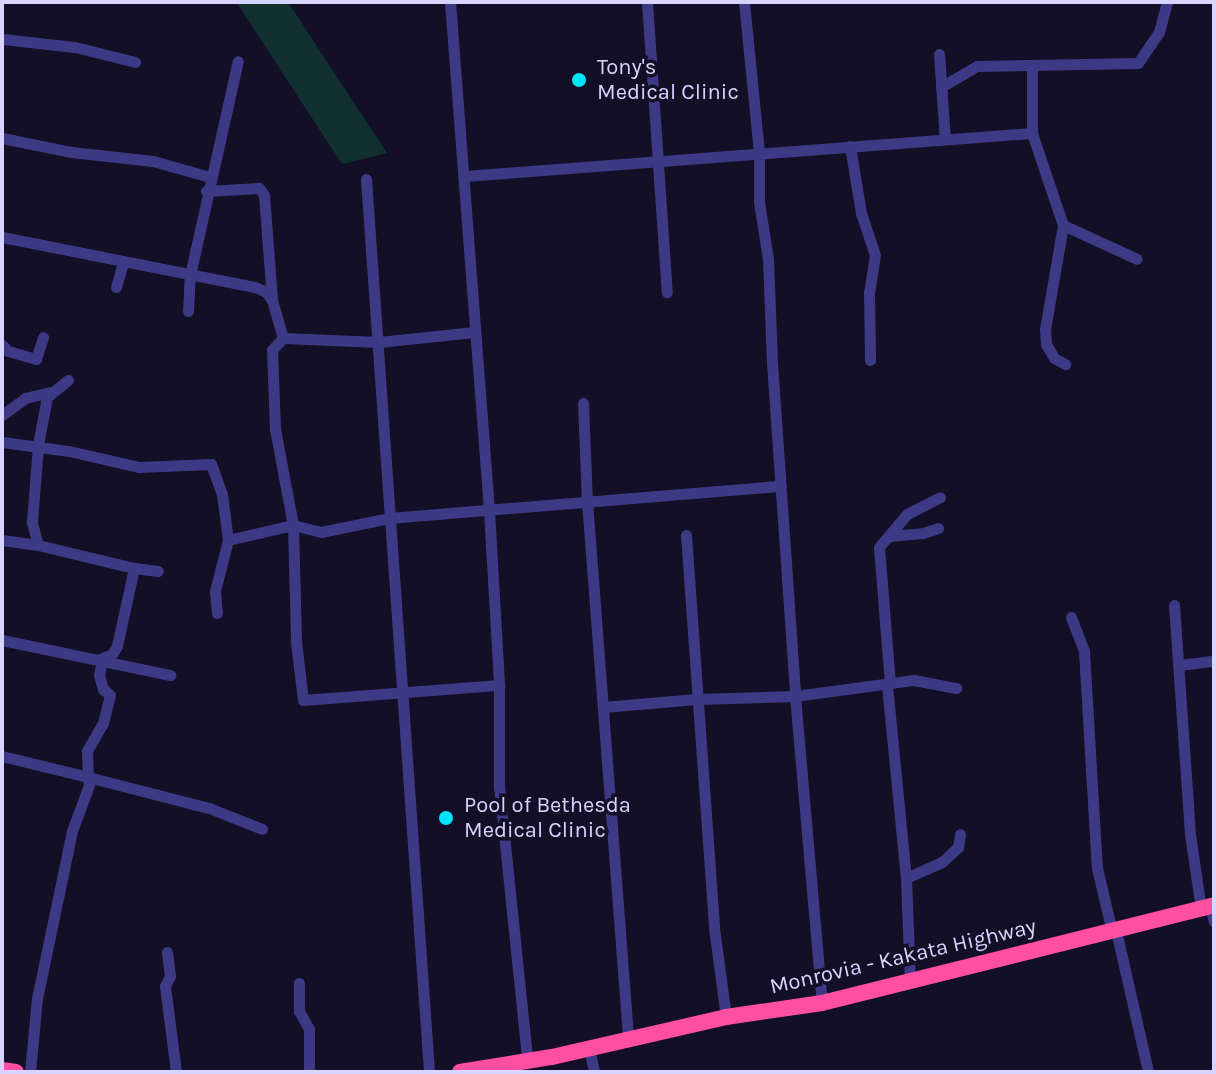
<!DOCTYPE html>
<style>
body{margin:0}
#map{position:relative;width:1216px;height:1074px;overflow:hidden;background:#130f26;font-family:Karla,sans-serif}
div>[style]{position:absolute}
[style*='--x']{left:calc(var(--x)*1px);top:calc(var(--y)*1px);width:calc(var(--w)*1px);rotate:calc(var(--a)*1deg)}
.green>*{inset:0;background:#12302f}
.minor>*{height:11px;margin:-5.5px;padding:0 5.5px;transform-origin:5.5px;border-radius:5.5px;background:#3d3a85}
.highway>*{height:16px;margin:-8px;padding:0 8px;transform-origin:8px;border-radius:8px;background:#ff4fa3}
.dots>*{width:22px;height:22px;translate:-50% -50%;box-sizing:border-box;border:4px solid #130f26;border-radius:50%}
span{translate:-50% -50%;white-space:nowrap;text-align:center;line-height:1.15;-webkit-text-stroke:7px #130f26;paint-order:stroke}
.poi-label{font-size:22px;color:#d9d4ff}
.left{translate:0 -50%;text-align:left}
.street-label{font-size:22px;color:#d9d4ff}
.frame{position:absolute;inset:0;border:4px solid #d9d4ff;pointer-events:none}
</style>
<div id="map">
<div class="green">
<i style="clip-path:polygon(236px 2px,288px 2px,387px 153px,342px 164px)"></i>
</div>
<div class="minor">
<i style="--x:450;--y:2;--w:509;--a:85.61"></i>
<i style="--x:489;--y:510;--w:175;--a:86.7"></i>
<i style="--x:499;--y:685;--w:101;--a:90"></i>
<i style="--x:499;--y:786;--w:274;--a:84.1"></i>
<i style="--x:647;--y:2;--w:291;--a:86.1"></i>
<i style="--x:744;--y:2;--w:150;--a:84.3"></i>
<i style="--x:759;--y:151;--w:51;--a:90"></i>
<i style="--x:759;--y:202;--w:58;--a:81"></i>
<i style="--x:768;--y:259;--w:104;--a:87.8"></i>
<i style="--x:772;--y:363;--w:334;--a:86"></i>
<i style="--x:795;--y:696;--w:308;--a:85"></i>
<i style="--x:2;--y:39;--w:73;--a:6.3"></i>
<i style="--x:75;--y:47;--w:62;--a:14"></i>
<i style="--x:939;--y:54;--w:85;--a:86"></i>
<i style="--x:1032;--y:65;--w:68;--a:90"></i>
<i style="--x:941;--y:87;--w:42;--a:-30.3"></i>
<i style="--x:977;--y:66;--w:161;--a:-1.1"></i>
<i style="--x:1138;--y:63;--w:37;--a:-56"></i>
<i style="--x:1159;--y:32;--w:31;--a:-75"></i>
<i style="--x:2;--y:138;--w:70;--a:11.5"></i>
<i style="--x:71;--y:152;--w:82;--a:6.3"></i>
<i style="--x:153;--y:161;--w:59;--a:15.7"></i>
<i style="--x:850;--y:146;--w:68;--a:80.7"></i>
<i style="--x:861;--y:213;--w:44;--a:71.6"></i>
<i style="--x:875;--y:255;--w:38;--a:99"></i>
<i style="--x:869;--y:293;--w:67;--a:89.1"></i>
<i style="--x:465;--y:176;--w:569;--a:-4.34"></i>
<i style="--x:1032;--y:133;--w:97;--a:71.4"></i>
<i style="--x:1063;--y:225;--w:81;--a:24.7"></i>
<i style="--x:366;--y:179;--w:895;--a:85.96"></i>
<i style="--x:206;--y:191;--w:53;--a:-3.2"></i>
<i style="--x:259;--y:188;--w:9;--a:54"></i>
<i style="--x:264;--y:195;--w:105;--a:85.6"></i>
<i style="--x:1063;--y:225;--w:106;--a:99.8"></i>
<i style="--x:1045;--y:329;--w:15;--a:86"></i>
<i style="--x:1046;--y:344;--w:16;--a:60"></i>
<i style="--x:1054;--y:358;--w:13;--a:29"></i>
<i style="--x:2;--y:237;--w:258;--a:11.2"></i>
<i style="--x:255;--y:287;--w:12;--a:24"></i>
<i style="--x:266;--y:292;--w:10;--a:53"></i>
<i style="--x:272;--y:300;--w:40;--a:74"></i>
<i style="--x:283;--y:338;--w:96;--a:2.4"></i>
<i style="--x:379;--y:342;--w:96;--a:-6"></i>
<i style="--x:116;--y:287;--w:26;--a:-74"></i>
<i style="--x:188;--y:311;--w:36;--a:-87"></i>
<i style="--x:190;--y:275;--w:219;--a:-77.4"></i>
<i style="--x:283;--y:338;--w:16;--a:133"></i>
<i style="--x:272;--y:350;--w:79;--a:87.8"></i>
<i style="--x:275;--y:429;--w:98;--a:79.4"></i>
<i style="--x:293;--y:525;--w:117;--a:88.5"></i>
<i style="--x:296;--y:642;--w:58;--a:83.1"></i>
<i style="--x:303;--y:700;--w:197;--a:-4.4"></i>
<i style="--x:2;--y:345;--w:8;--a:45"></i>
<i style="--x:8;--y:351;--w:29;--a:16"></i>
<i style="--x:36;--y:359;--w:23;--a:-72"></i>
<i style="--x:583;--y:403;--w:98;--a:87.7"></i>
<i style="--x:587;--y:501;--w:537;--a:85.62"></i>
<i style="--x:2;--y:415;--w:29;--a:-36"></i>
<i style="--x:25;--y:398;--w:27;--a:-13"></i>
<i style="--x:2;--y:442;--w:68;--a:7.7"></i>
<i style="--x:69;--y:451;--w:72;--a:12.9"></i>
<i style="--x:139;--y:467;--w:72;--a:-2.4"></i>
<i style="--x:211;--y:464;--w:32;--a:70"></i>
<i style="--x:222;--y:494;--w:46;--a:82.6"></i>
<i style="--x:228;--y:540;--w:53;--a:104.3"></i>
<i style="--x:215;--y:591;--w:22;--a:85"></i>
<i style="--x:686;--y:535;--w:401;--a:85.9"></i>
<i style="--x:715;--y:935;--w:83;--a:82.4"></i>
<i style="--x:890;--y:536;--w:33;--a:-5"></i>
<i style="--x:923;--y:533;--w:16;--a:-18"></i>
<i style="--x:2;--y:540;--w:36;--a:8"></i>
<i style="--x:38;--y:545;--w:99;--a:13.5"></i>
<i style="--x:134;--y:568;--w:80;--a:102.3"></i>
<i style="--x:117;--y:646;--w:9;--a:122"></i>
<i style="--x:112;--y:654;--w:16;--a:158"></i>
<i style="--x:228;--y:540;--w:67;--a:-13"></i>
<i style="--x:293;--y:525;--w:29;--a:14"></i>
<i style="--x:321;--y:532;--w:69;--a:-11.6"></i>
<i style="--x:389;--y:518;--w:393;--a:-4.7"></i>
<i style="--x:38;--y:545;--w:24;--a:-105"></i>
<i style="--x:32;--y:522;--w:77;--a:-85.5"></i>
<i style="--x:38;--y:445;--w:49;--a:-79.4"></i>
<i style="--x:47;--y:397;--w:27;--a:-39"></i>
<i style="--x:134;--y:568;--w:24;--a:7"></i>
<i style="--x:1174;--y:605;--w:230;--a:86"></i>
<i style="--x:1190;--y:834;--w:76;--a:81.7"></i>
<i style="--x:1071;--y:617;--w:36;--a:69"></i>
<i style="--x:1084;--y:651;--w:217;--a:86.6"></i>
<i style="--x:1097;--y:868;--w:66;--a:76.8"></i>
<i style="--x:1112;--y:932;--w:6;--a:31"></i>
<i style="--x:1117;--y:935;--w:140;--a:77.2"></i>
<i style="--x:2;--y:640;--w:172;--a:11.8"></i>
<i style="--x:102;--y:661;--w:14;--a:102"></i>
<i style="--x:99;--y:675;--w:15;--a:74"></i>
<i style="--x:103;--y:689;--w:9;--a:41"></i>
<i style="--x:110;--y:695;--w:29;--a:104"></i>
<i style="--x:103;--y:723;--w:32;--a:120"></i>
<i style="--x:87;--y:751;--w:26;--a:88"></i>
<i style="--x:88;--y:777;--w:125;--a:14.4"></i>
<i style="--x:209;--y:808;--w:57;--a:21.6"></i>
<i style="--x:1179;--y:665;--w:35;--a:-7"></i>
<i style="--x:890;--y:684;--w:137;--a:-94.6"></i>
<i style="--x:879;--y:547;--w:43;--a:-49.7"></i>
<i style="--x:907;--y:514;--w:37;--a:-27"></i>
<i style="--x:887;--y:685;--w:194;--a:84.4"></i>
<i style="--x:906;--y:878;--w:104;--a:87.8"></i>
<i style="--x:603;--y:707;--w:94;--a:-4.9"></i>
<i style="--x:697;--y:699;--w:98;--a:-1.8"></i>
<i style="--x:795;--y:696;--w:120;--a:-7.7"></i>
<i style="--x:914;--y:680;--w:43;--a:10.8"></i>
<i style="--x:2;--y:756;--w:89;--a:13.7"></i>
<i style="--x:88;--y:777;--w:8;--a:83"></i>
<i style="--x:89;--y:785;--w:49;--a:110.3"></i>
<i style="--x:72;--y:831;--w:171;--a:101.8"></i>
<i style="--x:37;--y:998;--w:74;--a:95.4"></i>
<i style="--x:906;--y:878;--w:39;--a:-24"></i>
<i style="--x:942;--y:862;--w:22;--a:-43"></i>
<i style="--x:958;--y:847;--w:13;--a:-81"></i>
<i style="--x:1210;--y:906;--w:16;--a:76"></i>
<i style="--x:167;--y:952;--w:24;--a:83"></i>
<i style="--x:170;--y:976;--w:11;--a:117"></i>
<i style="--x:165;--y:986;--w:87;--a:82.7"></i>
<i style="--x:299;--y:983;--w:28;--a:90"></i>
<i style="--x:299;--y:1011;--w:21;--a:61"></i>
<i style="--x:309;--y:1029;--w:43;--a:90"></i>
<i style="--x:589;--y:1048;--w:25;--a:78"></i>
</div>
<div class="highway">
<i style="--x:2;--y:1070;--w:14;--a:8"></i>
<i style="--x:460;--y:1072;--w:93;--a:-9.3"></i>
<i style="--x:552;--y:1057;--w:179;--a:-12.9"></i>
<i style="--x:726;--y:1017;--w:97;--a:-8.3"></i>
<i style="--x:822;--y:1003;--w:404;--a:-14"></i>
</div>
<div class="dots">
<i style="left:579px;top:80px;background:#00e5ff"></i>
<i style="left:446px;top:818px;background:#00e5ff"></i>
</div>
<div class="poi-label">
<span class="left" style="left:597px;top:80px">Tony's<br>Medical Clinic</span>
<span class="left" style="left:464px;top:818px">Pool of Bethesda<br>Medical Clinic</span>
</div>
<div class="street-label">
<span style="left:903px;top:957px;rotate:-13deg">Monrovia - Kakata Highway</span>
</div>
<div class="frame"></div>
</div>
